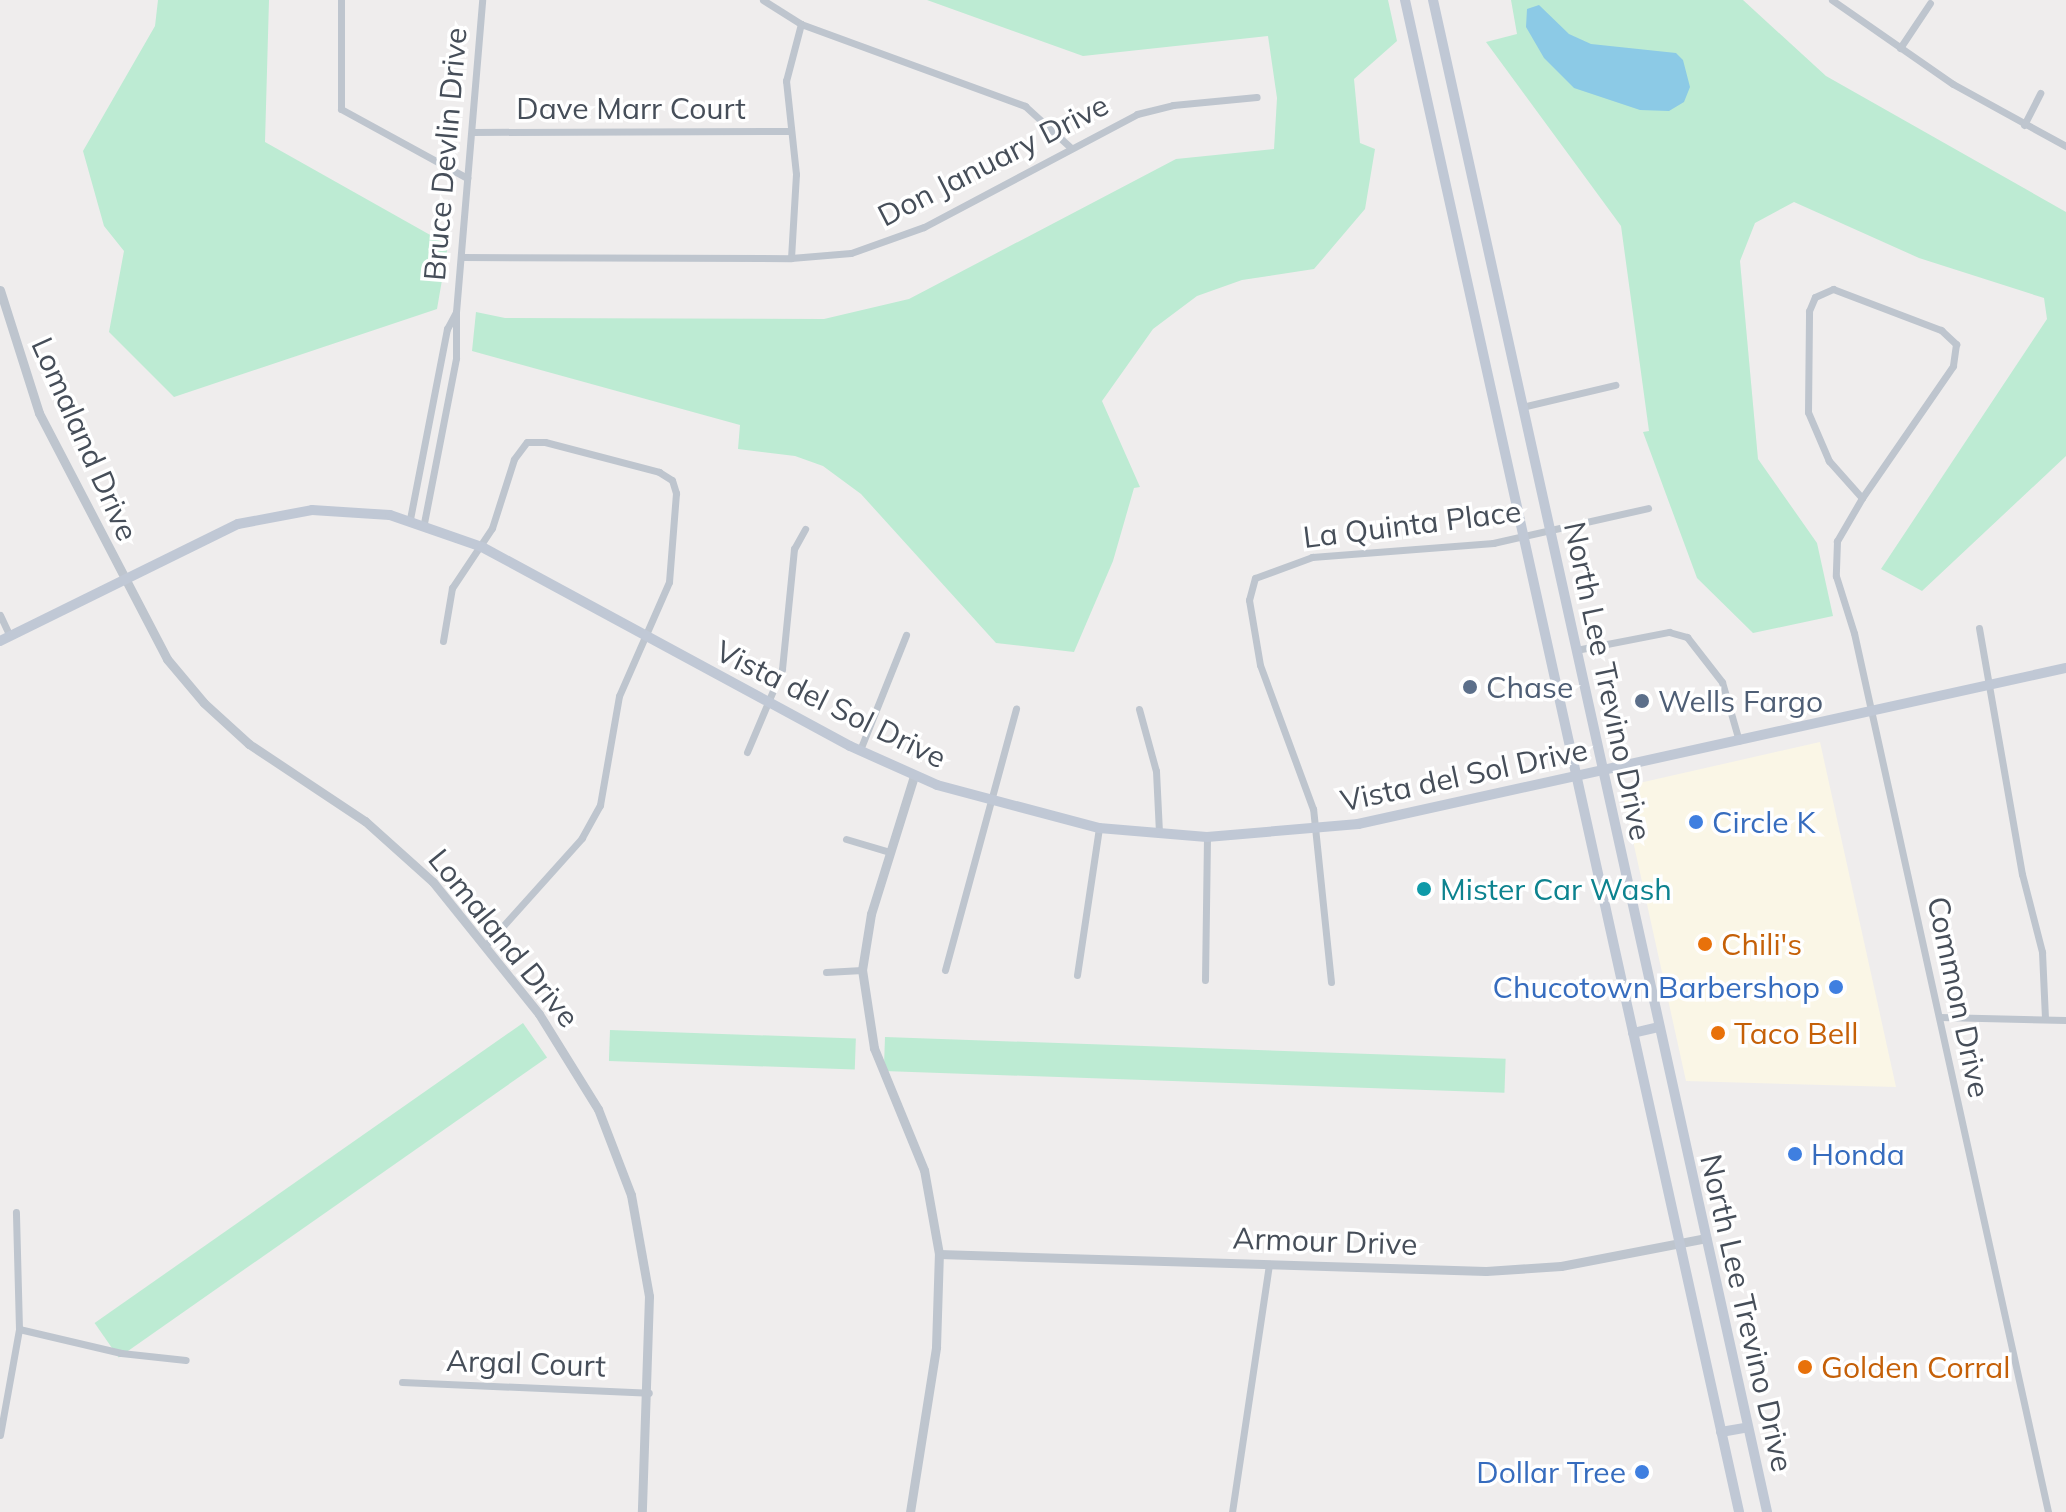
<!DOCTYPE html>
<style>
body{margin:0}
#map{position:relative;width:2066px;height:1512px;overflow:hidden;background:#efeded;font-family:Mulish,sans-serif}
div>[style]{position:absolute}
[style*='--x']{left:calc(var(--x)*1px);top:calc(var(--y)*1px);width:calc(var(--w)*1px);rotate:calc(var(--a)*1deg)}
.commercial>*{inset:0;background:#faf6e6}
.green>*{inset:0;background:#bdebd3;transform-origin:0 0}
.water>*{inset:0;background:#8ccae6}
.minor>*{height:7px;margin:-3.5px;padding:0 3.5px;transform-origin:3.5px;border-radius:3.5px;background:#bec5ce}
.tertiary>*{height:9px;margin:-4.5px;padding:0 4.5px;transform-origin:4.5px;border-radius:4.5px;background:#bec5ce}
.secondary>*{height:10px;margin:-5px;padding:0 5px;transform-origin:5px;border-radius:5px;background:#c0c8d5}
.dots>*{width:22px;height:22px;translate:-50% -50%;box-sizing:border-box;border:4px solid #fff;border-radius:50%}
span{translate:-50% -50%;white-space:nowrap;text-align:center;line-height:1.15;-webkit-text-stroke:7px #fff;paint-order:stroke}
.street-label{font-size:30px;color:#464e59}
.service-label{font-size:30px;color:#4e5e75}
.left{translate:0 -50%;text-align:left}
.shop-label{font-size:30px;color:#366cbe}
.right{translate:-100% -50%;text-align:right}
.culture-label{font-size:30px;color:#0d838f}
.food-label{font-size:30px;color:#c56008}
</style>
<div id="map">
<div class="commercial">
<i style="clip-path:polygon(1820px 742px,1896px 1087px,1686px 1081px,1622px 791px,1626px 786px)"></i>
</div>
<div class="green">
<i style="clip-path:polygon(158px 0,269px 0,265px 142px,448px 245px,437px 309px,174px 397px,109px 332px,124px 251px,104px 226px,83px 151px,155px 26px)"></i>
<i style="clip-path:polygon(927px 0,1388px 0,1397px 41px,1354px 79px,1360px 143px,1375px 149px,1365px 209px,1314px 269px,1242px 280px,1197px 296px,1153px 329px,1102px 401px,1140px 487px,1134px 488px,1113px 561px,1074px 652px,996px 643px,861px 494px,823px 466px,795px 456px,738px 449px,740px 425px,472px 351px,476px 312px,505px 318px,824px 319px,909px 299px,1176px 159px,1274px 149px,1277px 98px,1268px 36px,1083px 56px)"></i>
<i style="clip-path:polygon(1511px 0,1743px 0,1826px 76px,2066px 212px,2066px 456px,1922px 591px,1881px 569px,2047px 319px,2044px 298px,1919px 258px,1794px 202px,1755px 223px,1740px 261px,1758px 459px,1817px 543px,1833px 616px,1753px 633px,1697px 578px,1643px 432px,1649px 431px,1621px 226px,1486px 42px,1517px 34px)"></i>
<i style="left:523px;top:1023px;width:42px;height:523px;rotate:55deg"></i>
<i style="left:610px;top:1030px;width:246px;height:31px;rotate:2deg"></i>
<i style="left:885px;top:1037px;width:621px;height:34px;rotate:2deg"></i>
</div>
<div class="water">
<i style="clip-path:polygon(1539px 5px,1569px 34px,1591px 44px,1676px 53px,1683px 60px,1690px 87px,1684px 102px,1669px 111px,1640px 110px,1574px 88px,1544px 58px,1526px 27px,1527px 9px)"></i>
</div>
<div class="minor">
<i style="--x:341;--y:0;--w:109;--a:90"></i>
<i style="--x:341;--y:109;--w:144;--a:28.7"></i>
<i style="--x:763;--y:0;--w:45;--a:32.3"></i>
<i style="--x:801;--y:24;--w:239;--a:20.1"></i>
<i style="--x:1025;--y:106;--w:61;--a:42.3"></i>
<i style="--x:1832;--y:0;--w:147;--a:34.8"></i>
<i style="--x:1953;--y:84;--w:129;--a:28.8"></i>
<i style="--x:1900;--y:48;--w:54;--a:-56.3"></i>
<i style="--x:2024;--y:125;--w:36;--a:-63"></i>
<i style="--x:472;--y:132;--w:319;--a:-0.2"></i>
<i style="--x:462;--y:257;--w:329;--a:0.2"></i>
<i style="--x:791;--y:258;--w:60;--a:-4.8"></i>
<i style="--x:851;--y:253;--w:77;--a:-19.6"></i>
<i style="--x:924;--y:227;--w:241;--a:-27.9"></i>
<i style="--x:1137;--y:114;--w:37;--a:-14"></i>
<i style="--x:1173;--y:105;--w:84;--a:-5.4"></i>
<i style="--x:791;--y:258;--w:84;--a:-86.6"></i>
<i style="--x:796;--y:174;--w:94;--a:-96.1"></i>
<i style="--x:786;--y:81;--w:59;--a:-75.3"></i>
<i style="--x:1833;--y:289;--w:116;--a:20.8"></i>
<i style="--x:1941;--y:330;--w:21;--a:43"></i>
<i style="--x:1956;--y:344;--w:22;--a:98"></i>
<i style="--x:1953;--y:366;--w:160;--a:124.6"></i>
<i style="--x:1862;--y:498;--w:50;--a:-131.7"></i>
<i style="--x:1829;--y:461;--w:53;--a:-113.2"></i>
<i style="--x:1808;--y:412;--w:101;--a:-89.4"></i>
<i style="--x:1809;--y:311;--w:15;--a:-67"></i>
<i style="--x:1815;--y:297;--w:20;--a:-24"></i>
<i style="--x:1522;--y:407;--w:96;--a:-13.3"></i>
<i style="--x:1862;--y:498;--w:50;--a:120.2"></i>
<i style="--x:1837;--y:541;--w:35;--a:92"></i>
<i style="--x:1836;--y:576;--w:60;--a:72.5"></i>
<i style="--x:1854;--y:633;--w:900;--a:77.55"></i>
<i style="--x:410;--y:519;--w:194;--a:-79"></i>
<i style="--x:447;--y:329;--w:19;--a:-62"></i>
<i style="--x:456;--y:312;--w:313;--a:-85.2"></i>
<i style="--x:424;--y:523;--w:168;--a:-79"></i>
<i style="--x:456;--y:358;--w:46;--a:-90"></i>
<i style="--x:0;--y:615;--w:23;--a:65"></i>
<i style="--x:1979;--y:628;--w:250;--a:80.1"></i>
<i style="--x:2022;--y:874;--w:81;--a:75.6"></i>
<i style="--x:2042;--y:952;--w:67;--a:87.4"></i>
<i style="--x:443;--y:641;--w:54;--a:-80.4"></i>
<i style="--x:452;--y:588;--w:72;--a:-56.3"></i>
<i style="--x:492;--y:528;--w:72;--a:-72.3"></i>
<i style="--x:514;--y:459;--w:21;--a:-53"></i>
<i style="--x:527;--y:442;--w:18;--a:0"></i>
<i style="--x:545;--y:442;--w:118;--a:14.7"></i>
<i style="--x:659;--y:472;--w:15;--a:32"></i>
<i style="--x:672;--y:480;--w:14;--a:73"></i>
<i style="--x:676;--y:493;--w:89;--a:94.5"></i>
<i style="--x:669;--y:582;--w:124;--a:113.7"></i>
<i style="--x:619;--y:696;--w:111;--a:99.9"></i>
<i style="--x:600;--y:805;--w:38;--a:119"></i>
<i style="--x:582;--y:838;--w:144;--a:131.9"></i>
<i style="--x:1576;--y:650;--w:95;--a:-11"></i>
<i style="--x:1669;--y:632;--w:19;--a:16"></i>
<i style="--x:1687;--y:637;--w:57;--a:52.1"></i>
<i style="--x:1722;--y:682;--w:61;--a:73.9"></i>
<i style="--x:1139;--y:709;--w:64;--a:74.7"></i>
<i style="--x:1156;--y:771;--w:62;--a:87.2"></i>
<i style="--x:860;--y:750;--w:124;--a:-68.2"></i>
<i style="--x:747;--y:752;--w:90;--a:-67.1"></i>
<i style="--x:782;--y:669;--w:121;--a:-84.3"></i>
<i style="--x:794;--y:549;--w:23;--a:-61"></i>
<i style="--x:846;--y:839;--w:46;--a:16.5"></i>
<i style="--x:945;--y:970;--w:271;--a:-74.8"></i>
<i style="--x:826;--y:972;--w:36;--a:-3"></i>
<i style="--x:1077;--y:975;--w:149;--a:-81.5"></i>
<i style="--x:1205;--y:980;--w:143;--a:-89.2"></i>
<i style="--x:1331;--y:982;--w:174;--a:-95.9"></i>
<i style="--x:1313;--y:809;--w:153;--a:-110.2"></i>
<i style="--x:1260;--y:665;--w:66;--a:-99.6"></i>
<i style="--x:1249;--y:600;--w:23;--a:-75"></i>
<i style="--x:1255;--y:578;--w:61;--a:-20.2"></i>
<i style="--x:1312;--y:557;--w:182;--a:-4.4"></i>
<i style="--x:1493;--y:543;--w:159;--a:-12.7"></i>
<i style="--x:1940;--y:1017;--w:126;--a:1.4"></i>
<i style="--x:19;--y:1329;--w:105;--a:13.2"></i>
<i style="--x:121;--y:1353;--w:65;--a:6.1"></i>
<i style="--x:402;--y:1382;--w:247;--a:2.5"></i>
<i style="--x:0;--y:1435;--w:108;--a:-79.8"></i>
<i style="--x:19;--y:1329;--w:117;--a:-91.5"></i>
<i style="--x:1232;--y:1512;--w:250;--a:-81.5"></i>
</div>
<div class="tertiary">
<i style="--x:0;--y:290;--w:129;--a:72.4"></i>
<i style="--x:39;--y:413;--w:277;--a:62.5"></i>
<i style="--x:167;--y:659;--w:57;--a:49.9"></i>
<i style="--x:204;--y:703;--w:61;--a:42.3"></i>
<i style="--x:249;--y:744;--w:139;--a:33.6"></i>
<i style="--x:365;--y:821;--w:91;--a:41.9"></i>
<i style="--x:433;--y:882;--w:169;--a:51.2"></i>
<i style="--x:539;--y:1014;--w:112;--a:58.2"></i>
<i style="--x:598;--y:1109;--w:92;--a:69"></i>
<i style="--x:631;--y:1195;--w:103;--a:79.9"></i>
<i style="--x:649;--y:1296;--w:216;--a:91.9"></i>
<i style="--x:939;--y:1254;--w:547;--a:1.78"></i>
<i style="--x:1486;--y:1271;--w:75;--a:-3.8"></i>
<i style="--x:1561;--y:1266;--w:148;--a:-10.9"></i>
<i style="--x:910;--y:1512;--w:167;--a:-81"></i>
<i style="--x:936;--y:1347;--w:93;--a:-88.2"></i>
<i style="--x:939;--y:1254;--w:85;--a:-100.1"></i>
<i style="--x:924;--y:1170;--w:132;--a:-112.3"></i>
<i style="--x:874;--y:1048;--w:79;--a:-98.7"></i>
<i style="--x:862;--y:970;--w:57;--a:-80.9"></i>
<i style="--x:871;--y:914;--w:145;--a:-72.7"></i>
</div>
<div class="secondary">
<i style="--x:1405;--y:0;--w:1548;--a:77.54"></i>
<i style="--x:1433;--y:0;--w:1548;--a:77.54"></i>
<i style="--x:0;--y:641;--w:265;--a:-26.2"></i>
<i style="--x:238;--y:524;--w:75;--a:-10.7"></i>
<i style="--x:312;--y:510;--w:78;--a:3.7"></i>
<i style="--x:390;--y:515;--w:97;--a:19.2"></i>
<i style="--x:482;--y:547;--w:418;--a:28.4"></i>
<i style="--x:850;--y:746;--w:95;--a:24.1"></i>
<i style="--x:937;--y:785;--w:168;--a:14.9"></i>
<i style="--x:1099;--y:828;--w:108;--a:4.8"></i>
<i style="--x:1207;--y:837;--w:152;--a:-4.9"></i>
<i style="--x:1358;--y:824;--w:725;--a:-12.43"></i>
<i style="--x:1633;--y:1033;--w:27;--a:-13"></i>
<i style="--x:1721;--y:1432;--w:27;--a:-10"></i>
</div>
<div class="dots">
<i style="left:1470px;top:687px;background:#5c6f8a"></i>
<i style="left:1642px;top:701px;background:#5c6f8a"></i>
<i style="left:1696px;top:822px;background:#3f7fe0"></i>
<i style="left:1424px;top:889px;background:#0f9aa8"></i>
<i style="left:1705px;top:944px;background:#e8710a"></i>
<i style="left:1836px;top:987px;background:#3f7fe0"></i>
<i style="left:1718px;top:1033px;background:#e8710a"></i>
<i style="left:1795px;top:1154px;background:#3f7fe0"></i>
<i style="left:1805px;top:1367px;background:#e8710a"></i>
<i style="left:1642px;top:1472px;background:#3f7fe0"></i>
</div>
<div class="street-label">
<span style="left:631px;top:108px">Dave Marr Court</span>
<span style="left:445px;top:154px;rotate:-85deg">Bruce Devlin Drive</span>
<span style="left:993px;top:160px;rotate:-27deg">Don January Drive</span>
<span style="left:85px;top:439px;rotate:66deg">Lomaland Drive</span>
<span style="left:1412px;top:524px;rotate:-7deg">La Quinta Place</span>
<span style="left:1608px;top:681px;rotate:78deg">North Lee Trevino Drive</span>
<span style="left:831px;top:704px;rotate:26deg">Vista del Sol Drive</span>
<span style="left:1464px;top:775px;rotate:-12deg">Vista del Sol Drive</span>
<span style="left:504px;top:938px;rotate:51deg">Lomaland Drive</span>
<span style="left:1959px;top:997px;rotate:78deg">Common Drive</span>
<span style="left:1325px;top:1241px;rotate:2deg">Armour Drive</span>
<span style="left:1747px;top:1313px;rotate:77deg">North Lee Trevino Drive</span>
<span style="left:526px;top:1363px;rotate:2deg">Argal Court</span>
</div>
<div class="service-label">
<span class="left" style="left:1486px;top:687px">Chase</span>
<span class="left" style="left:1658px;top:701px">Wells Fargo</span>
</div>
<div class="shop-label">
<span class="left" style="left:1712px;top:822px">Circle K</span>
<span class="right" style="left:1820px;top:987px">Chucotown Barbershop</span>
<span class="left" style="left:1811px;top:1154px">Honda</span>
<span class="right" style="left:1626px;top:1472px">Dollar Tree</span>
</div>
<div class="culture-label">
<span class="left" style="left:1440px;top:889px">Mister Car Wash</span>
</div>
<div class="food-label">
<span class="left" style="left:1721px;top:944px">Chili's</span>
<span class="left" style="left:1734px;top:1033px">Taco Bell</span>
<span class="left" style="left:1821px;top:1367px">Golden Corral</span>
</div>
</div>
